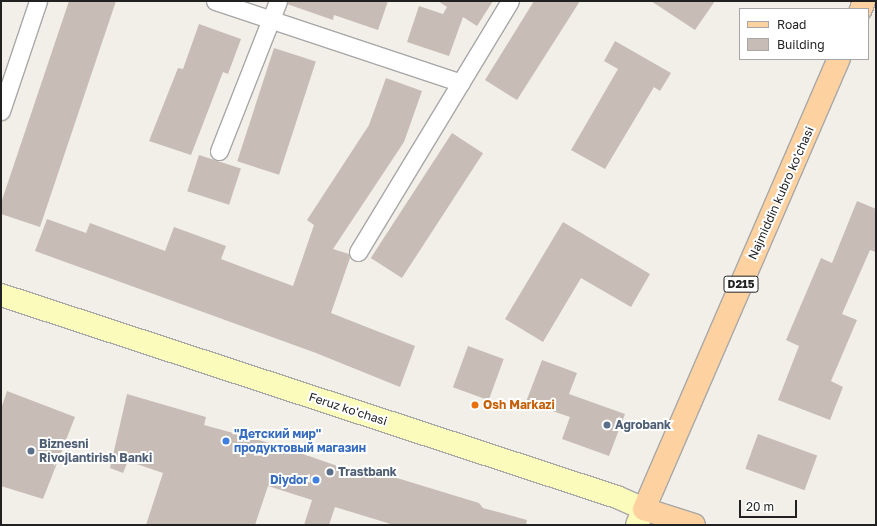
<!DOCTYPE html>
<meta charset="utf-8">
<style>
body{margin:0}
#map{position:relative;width:877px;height:526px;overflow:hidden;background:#f2eee8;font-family:"Golos Text",sans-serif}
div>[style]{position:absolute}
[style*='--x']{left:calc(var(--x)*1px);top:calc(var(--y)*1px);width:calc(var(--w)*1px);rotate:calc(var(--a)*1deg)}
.building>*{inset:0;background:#c7bdb6;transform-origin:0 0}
.roads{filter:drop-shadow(1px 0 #a8a8a8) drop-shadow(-1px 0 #a8a8a8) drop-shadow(0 1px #a8a8a8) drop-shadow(0 -1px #a8a8a8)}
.minor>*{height:17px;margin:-8.5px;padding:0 8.5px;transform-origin:8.5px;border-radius:8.5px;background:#fff}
.secondary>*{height:22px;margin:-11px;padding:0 11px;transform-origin:11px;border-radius:11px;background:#fbfbbc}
.primary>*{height:22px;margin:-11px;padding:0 11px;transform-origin:11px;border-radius:11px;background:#fed2a0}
.dots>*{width:11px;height:11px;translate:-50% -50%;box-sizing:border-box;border:2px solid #fff;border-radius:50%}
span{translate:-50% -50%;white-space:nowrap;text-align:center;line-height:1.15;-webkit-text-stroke:4px #fff;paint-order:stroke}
.shield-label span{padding:1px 3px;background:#fff;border:1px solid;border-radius:3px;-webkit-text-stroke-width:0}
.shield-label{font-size:11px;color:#212121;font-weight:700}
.street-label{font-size:12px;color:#212121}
.food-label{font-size:12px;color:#c56008;font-weight:700}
.left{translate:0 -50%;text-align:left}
.service-label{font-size:12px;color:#4e5e75;font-weight:700}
.shop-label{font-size:12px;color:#366cbe;font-weight:700}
.right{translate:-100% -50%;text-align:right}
.frame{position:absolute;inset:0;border:2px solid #212121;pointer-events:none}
.legend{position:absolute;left:739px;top:8px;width:130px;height:52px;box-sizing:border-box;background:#fff;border:1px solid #a6a6a6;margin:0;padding:5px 7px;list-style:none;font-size:12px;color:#212121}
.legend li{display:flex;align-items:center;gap:8px;height:20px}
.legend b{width:20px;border:1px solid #a6a6a6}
.scale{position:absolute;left:739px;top:500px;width:58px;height:18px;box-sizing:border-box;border:2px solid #212121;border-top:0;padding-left:5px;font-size:12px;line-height:14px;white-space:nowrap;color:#212121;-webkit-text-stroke:3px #fff;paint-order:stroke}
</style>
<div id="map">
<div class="building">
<i style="clip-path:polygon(69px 1px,116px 1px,40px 227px,1px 214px,1px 203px)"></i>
<i style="clip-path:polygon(288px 1px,388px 1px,378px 30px,334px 15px,333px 20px,287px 4px)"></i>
<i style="clip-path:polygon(438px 1px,493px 1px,477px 26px,463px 17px,449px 56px,407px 42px,419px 6px,443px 14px,447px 7px)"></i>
<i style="clip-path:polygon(534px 1px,580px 1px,517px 100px,485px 80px)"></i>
<i style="clip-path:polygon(651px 1px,715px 1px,695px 30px)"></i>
<i style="clip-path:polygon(199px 24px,241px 39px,228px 74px,223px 72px,191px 155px,149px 141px,178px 68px,183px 69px)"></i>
<i style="clip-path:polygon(615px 41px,671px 73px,660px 91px,654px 87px,605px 169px,571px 150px,618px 69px,604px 61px)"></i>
<i style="left:274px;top:48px;width:44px;height:119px;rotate:18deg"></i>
<i style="clip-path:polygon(386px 78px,422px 91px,404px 142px,333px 249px,349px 254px,350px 258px,331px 313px,415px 346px,400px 387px,316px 353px,35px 251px,47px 219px,86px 233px,90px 223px,165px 251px,174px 227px,226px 246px,221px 259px,293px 286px,314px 225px,307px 220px,369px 125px)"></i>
<i style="left:452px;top:133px;width:37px;height:149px;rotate:33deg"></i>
<i style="left:199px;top:155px;width:44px;height:38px;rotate:18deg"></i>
<i style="clip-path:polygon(857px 201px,876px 209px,876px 252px,870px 250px,842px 314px,857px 320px,831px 381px,843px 387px,830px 420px,778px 400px,799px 346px,786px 340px,821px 258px,832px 263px)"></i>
<i style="clip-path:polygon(563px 222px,650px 274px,631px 307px,581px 278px,543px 342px,505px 319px)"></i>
<i style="left:468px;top:346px;width:38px;height:44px;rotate:20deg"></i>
<i style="clip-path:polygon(542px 360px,577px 373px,569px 394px,625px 414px,609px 456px,562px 439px,570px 417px,526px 402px)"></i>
<i style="clip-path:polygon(7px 391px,75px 417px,43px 499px,1px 486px,1px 409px)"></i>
<i style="clip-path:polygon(127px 394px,206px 417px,204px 425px,280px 446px,372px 478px,374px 471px,479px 503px,483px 508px,527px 520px,526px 525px,394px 525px,335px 507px,329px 525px,304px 525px,312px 500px,268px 486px,255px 525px,146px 525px,163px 473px,128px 461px,123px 473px,110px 468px)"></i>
<i style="left:758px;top:434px;width:63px;height:37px;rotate:20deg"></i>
</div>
<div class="roads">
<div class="minor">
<i style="--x:215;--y:1;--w:259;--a:18.4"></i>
<i style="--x:1;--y:111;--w:116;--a:-71.4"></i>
<i style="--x:219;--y:151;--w:161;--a:-68.5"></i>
<i style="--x:358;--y:252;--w:293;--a:-58.8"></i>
</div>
<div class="secondary">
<i style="--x:1;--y:295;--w:648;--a:18.16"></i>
<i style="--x:617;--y:497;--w:30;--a:24"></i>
<i style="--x:644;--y:509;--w:17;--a:114"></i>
</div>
<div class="primary">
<i style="--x:861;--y:9;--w:9;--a:-69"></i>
<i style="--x:694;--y:525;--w:52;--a:-162.3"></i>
<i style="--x:644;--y:509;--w:490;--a:-66.6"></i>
</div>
</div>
<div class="dots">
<i style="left:475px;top:405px;background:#e8710a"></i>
<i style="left:607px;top:425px;background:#5c6f8a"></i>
<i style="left:226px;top:441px;background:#3f7fe0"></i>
<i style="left:31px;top:451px;background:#5c6f8a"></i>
<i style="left:330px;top:472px;background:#5c6f8a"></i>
<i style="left:316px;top:480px;background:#3f7fe0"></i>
</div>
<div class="shield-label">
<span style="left:741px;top:284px">D215</span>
</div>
<div class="street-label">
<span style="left:781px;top:193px;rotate:-66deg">Najmiddin kubro ko'chasi</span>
<span style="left:348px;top:409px;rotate:18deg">Feruz ko'chasi</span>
</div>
<div class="food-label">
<span class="left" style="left:483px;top:405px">Osh Markazi</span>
</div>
<div class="service-label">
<span class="left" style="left:615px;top:425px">Agrobank</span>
<span class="left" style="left:39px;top:451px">Biznesni<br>Rivojlantirish Banki</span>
<span class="left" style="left:338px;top:472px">Trastbank</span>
</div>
<div class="shop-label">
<span class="left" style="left:234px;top:441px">"Детский мир"<br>продуктовый магазин</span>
<span class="right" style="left:308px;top:480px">Diydor</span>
</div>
<div class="frame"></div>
<ul class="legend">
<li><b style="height:5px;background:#fed2a0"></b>Road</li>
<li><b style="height:11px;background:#c7bdb6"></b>Building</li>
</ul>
<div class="scale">20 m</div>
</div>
